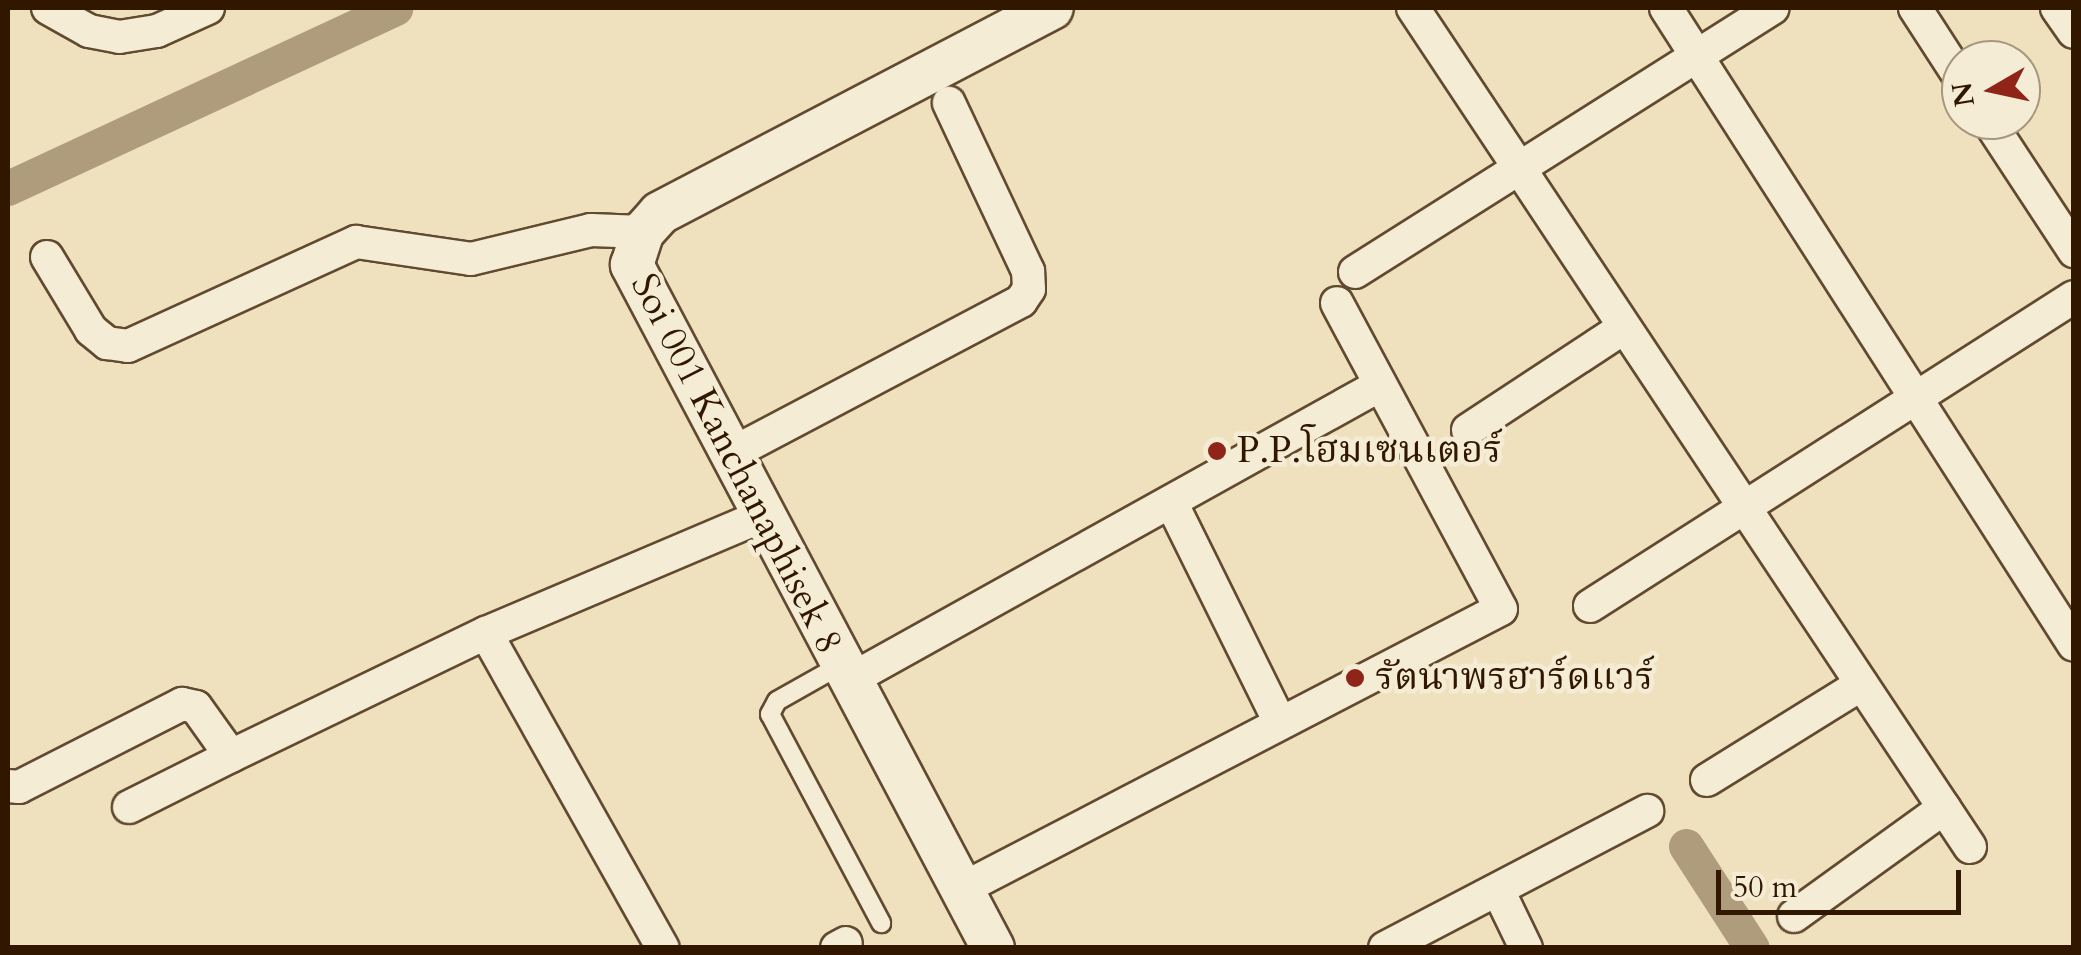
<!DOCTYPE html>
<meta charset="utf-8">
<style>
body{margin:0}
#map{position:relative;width:2081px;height:955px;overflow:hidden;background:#f0e1be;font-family:Cardo,"Noto Serif Thai",serif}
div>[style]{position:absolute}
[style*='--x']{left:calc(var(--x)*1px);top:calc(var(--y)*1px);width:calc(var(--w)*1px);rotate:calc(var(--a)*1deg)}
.canal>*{height:35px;margin:-17.5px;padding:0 17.5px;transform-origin:17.5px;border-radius:17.5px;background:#af9c7d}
.roads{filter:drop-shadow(2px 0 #614a30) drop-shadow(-2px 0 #614a30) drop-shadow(0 2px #614a30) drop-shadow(0 -2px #614a30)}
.service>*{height:18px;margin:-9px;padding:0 9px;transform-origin:9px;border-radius:9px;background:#f5ecd5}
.minor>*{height:32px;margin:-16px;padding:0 16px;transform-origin:16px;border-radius:16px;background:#f5ecd5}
.tertiary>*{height:42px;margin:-21px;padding:0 21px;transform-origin:21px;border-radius:21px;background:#f5ecd5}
.dots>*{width:28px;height:28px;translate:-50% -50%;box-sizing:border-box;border:5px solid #f5ecd5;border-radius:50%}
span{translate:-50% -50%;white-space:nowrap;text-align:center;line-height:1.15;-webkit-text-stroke:9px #f5ecd5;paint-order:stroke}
.poi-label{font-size:38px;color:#311700}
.left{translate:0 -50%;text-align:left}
.street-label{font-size:38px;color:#311700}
.frame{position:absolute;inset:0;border:10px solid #311700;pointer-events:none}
.north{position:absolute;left:1941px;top:40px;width:100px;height:100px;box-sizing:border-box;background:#f5ecd5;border:2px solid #a79780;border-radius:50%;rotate:261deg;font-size:28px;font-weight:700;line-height:40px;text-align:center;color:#311700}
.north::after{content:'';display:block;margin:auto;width:35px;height:45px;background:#8f2418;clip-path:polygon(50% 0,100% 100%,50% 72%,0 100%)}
.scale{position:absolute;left:1716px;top:870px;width:245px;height:45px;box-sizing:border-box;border:5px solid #311700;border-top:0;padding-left:12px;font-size:30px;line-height:35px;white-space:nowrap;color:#311700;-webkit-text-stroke:8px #f5ecd5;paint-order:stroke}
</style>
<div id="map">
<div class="canal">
<i style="--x:8;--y:188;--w:427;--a:-24.9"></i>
<i style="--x:1686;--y:846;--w:121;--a:57.1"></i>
</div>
<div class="roads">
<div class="service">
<i style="--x:839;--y:666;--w:71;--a:150.6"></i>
<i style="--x:777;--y:701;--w:15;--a:118"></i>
<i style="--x:770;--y:714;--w:237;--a:62"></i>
</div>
<div class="minor">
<i style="--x:48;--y:8;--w:47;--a:29.3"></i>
<i style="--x:89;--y:31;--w:31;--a:11"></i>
<i style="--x:119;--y:37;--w:38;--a:-9"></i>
<i style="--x:157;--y:31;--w:56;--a:-24.3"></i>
<i style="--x:1413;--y:8;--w:1007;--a:56.42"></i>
<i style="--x:1666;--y:8;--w:756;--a:57.36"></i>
<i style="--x:1915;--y:8;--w:85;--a:57.1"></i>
<i style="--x:2057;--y:8;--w:29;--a:55"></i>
<i style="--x:1988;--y:120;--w:157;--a:56.7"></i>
<i style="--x:47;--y:257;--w:85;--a:58.9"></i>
<i style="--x:91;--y:330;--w:21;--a:39"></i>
<i style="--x:107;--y:343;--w:21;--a:8"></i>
<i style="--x:128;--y:346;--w:251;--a:-24.5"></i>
<i style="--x:356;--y:242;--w:116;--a:8.4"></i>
<i style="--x:471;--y:259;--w:123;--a:-13.6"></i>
<i style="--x:591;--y:230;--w:52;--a:2.2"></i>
<i style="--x:1355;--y:272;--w:494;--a:-32.3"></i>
<i style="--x:1468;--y:430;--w:186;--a:-33.3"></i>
<i style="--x:729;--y:455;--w:330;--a:-27.8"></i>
<i style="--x:1021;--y:301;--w:14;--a:-56"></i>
<i style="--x:1029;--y:289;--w:18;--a:-93"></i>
<i style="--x:1028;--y:271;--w:186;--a:-115.2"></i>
<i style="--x:1171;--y:502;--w:246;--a:63.7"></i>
<i style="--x:1590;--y:606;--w:574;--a:-32.56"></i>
<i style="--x:486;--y:633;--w:361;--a:60.7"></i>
<i style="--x:848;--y:681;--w:609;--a:-29.09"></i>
<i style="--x:1707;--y:780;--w:182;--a:-31.8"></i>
<i style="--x:8;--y:786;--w:11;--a:5"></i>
<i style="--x:19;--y:787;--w:183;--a:-27"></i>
<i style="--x:182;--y:704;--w:14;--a:12"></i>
<i style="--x:196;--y:707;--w:60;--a:54.5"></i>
<i style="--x:231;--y:756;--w:283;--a:-25.8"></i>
<i style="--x:486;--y:633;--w:299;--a:-23"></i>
<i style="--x:129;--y:807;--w:114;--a:-26.6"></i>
<i style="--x:962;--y:889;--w:607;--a:-27.45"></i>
<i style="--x:1501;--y:609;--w:347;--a:-118.2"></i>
<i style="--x:1498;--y:890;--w:64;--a:64.2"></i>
<i style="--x:1794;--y:916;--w:185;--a:-35.8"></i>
<i style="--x:837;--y:948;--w:10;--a:-29"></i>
<i style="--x:1385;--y:948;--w:296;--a:-27.6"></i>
</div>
<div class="tertiary">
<i style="--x:993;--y:948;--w:773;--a:-117.86"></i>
<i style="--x:632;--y:265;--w:35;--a:-72"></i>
<i style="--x:643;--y:232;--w:25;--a:-48"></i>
<i style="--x:660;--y:213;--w:442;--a:-27.6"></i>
</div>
</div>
<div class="dots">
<i style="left:1217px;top:451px;background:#8f2418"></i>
<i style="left:1355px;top:678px;background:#8f2418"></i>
</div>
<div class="poi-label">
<span class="left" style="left:1237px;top:451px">P.P.โฮมเซนเตอร์</span>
<span class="left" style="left:1375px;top:678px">รัตนาพรฮาร์ดแวร์</span>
</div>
<div class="street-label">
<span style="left:736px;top:464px;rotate:63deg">Soi 001 Kanchanaphisek 8</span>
</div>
<div class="frame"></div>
<div class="north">N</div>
<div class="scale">50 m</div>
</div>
